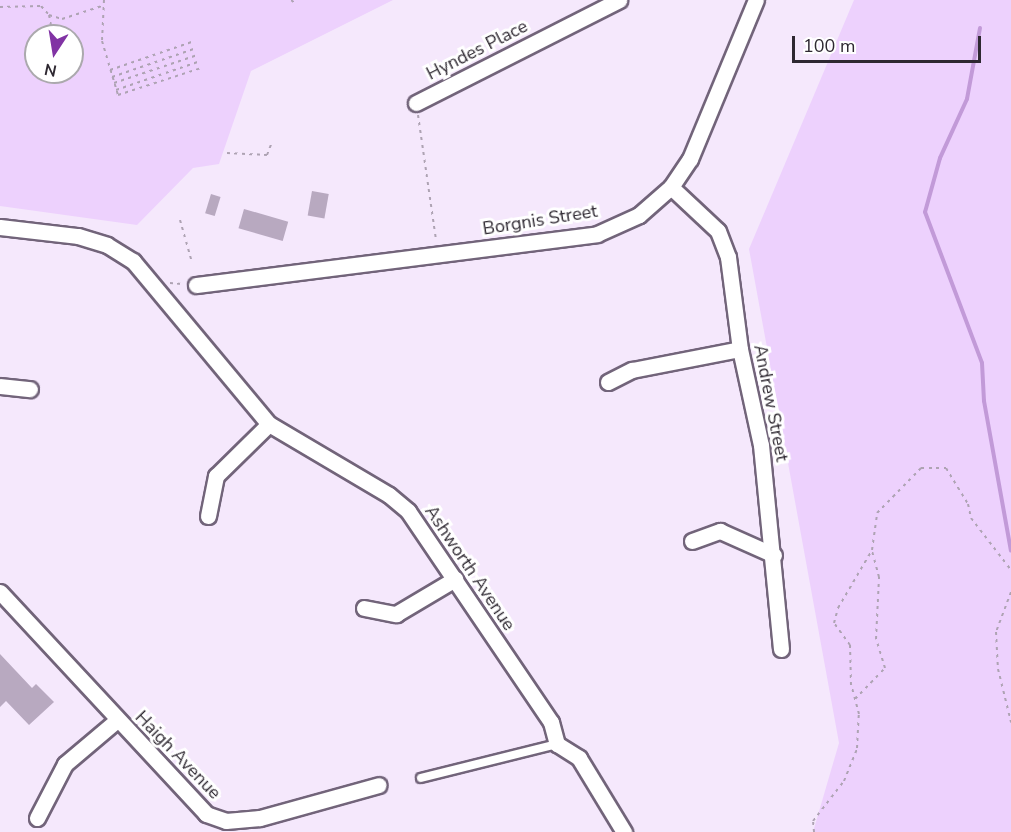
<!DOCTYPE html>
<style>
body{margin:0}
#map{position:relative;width:1011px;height:832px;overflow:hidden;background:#f5e8fc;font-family:"Nunito Sans",sans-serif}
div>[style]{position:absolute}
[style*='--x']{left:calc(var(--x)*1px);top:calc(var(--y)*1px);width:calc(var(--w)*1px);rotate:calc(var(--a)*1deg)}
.green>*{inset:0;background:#edd1fd}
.stream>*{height:4px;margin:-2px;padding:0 2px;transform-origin:2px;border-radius:2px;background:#c29ad8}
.building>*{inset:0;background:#b8a9c0;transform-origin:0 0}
.path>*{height:2px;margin-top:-1px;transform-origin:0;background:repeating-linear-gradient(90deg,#aea3b3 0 3px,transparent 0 7.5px)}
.roads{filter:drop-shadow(2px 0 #72647a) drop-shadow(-2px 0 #72647a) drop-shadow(0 2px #72647a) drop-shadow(0 -2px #72647a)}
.lane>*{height:8px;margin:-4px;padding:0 4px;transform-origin:4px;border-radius:4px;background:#fff}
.street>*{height:15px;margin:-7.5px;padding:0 7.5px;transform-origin:7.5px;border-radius:7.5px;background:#fff}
span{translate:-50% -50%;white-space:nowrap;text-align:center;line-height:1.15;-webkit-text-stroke:6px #fff;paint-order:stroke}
.street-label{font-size:18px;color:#2e2831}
.north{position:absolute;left:24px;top:24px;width:60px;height:60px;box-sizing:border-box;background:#fff;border:2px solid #aba9ad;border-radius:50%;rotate:192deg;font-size:16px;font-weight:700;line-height:24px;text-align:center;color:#2e2831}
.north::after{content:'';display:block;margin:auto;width:21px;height:27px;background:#8133a4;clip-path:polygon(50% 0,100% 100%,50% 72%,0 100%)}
.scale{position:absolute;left:792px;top:36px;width:189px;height:27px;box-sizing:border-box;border:3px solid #2e2831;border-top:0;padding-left:8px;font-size:18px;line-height:21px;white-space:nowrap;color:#2e2831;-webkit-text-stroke:4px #fff;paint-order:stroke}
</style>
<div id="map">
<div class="green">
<i style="clip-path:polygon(evenodd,0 0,393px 0,251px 71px,219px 164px,193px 168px,137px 225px,0 206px,0 0,36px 36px,72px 36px,72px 72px,36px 72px,36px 36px)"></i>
<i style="clip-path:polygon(854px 0,1011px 0,1011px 832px,813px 832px,839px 743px,749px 249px)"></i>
</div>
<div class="stream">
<i style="--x:980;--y:28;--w:72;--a:100.4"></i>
<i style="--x:967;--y:99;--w:65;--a:114.6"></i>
<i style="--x:940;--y:158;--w:56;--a:105.5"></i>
<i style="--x:925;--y:212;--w:161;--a:69.3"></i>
<i style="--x:982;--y:363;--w:38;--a:87"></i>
<i style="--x:984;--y:401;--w:152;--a:79.8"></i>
</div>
<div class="building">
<i style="left:312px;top:191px;width:17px;height:25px;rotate:10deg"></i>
<i style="left:211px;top:194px;width:10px;height:20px;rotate:17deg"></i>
<i style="left:244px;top:209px;width:46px;height:20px;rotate:16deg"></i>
<i style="clip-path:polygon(0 654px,32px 688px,36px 684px,54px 702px,29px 725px,6px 701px,0 707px)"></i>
</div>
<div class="path">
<i style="--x:104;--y:0;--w:41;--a:92.8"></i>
<i style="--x:102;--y:41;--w:56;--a:73.5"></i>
<i style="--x:118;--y:95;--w:87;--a:-18"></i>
<i style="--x:291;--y:0;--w:6;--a:39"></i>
<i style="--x:0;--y:7;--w:41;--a:-1.4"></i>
<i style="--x:41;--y:6;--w:12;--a:48"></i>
<i style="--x:49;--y:15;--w:14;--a:17"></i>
<i style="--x:62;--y:19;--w:42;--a:-18"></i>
<i style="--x:49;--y:15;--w:21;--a:79"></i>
<i style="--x:110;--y:70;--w:87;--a:-18.9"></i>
<i style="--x:66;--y:72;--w:5;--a:79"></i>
<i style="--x:112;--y:77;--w:87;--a:-18.9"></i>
<i style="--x:114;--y:83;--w:88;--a:-18.6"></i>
<i style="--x:116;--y:90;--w:87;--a:-18.9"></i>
<i style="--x:418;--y:115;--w:126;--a:81.8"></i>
<i style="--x:227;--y:153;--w:40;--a:2.9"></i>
<i style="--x:267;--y:155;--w:14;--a:-69"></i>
<i style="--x:180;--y:220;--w:41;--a:74.2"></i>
<i style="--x:170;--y:283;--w:12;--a:5"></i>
<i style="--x:1011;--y:592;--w:43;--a:110.6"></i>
<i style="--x:996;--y:632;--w:37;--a:87"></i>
<i style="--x:998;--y:669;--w:55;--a:76.2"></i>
<i style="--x:855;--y:699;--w:43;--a:-45.9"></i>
<i style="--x:885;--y:668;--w:30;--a:-107"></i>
<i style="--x:876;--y:639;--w:62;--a:-87.2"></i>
<i style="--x:879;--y:577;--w:28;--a:-105"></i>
<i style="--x:814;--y:832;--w:11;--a:-95"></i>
<i style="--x:813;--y:821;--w:51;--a:-52.2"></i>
<i style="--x:844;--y:781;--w:35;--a:-68"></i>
<i style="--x:857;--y:748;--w:34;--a:-87"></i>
<i style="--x:859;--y:714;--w:30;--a:-105"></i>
<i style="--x:851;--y:685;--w:40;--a:-91.4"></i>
<i style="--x:850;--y:645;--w:27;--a:-126"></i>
<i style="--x:834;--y:623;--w:16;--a:-75"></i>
<i style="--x:838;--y:608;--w:67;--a:-59.6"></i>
<i style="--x:872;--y:550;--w:37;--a:-82"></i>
<i style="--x:877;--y:513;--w:63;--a:-45.6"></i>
<i style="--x:921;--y:468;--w:25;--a:0"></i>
<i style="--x:946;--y:468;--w:42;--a:58.6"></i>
<i style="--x:968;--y:504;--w:14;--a:78"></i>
<i style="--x:971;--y:518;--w:66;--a:52.4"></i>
</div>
<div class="roads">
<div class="lane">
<i style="--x:421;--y:778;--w:140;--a:-14"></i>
</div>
<div class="street">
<i style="--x:416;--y:103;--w:228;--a:-26.9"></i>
<i style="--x:671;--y:187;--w:64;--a:43.1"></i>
<i style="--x:718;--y:231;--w:28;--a:69"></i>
<i style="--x:728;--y:257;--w:93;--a:82.6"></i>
<i style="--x:740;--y:349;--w:98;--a:77.7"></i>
<i style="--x:761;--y:445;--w:205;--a:84.4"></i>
<i style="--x:0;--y:227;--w:79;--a:6.6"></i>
<i style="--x:78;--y:236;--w:30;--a:17"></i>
<i style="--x:107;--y:245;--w:31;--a:32"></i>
<i style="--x:133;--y:261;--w:212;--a:50.2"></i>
<i style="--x:269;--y:424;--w:139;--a:30.6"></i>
<i style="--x:389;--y:495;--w:25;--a:40"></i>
<i style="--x:408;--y:511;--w:255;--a:55.9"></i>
<i style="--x:551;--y:722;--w:23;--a:75"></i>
<i style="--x:557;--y:744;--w:26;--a:32"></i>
<i style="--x:579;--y:758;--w:87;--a:58.7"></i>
<i style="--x:196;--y:285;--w:404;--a:-7.2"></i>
<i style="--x:597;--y:234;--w:46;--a:-24.3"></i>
<i style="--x:639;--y:215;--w:43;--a:-41.2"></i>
<i style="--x:671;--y:187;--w:34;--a:-56"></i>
<i style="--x:690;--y:159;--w:172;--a:-67.5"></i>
<i style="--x:608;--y:382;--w:27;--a:-27"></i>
<i style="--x:632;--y:370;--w:110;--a:-11"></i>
<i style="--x:0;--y:386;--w:30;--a:6"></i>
<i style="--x:208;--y:516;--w:41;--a:-78.7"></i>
<i style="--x:216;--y:476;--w:74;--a:-44.5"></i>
<i style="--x:692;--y:541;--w:30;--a:-20"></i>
<i style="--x:720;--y:531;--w:59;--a:24"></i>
<i style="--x:0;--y:592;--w:303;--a:47.1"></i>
<i style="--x:206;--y:814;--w:21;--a:19"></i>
<i style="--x:226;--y:821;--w:34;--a:-5"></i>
<i style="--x:260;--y:818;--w:123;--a:-15.5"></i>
<i style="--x:364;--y:608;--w:33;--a:11"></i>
<i style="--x:396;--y:614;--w:69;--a:-30.7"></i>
<i style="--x:37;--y:818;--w:61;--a:-62.6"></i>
<i style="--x:65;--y:764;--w:68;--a:-40.2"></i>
</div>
</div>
<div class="street-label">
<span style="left:477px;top:50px;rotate:-27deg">Hyndes Place</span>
<span style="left:540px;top:220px;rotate:-9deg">Borgnis Street</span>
<span style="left:771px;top:403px;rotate:79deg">Andrew Street</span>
<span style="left:470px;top:568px;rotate:56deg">Ashworth Avenue</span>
<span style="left:178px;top:755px;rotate:46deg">Haigh Avenue</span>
</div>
<div class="north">N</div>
<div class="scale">100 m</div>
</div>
